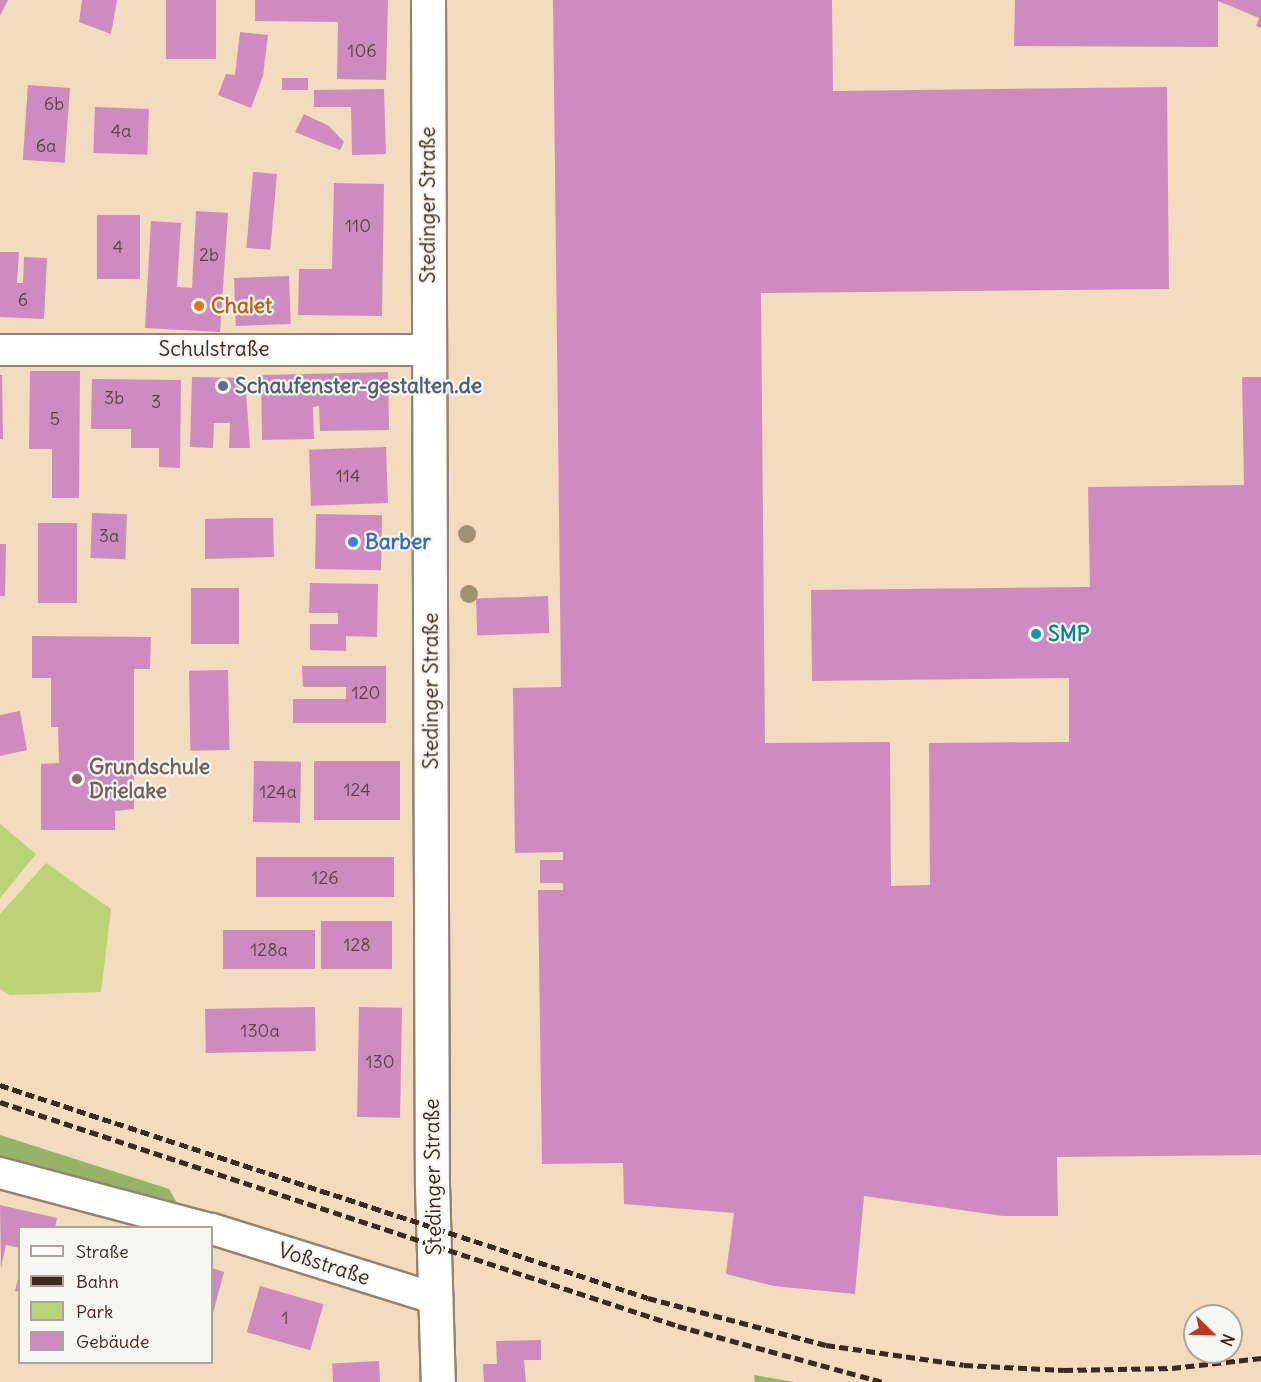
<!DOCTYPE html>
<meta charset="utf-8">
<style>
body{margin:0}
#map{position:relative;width:1261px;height:1382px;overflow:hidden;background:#f2dcbd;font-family:Delius,sans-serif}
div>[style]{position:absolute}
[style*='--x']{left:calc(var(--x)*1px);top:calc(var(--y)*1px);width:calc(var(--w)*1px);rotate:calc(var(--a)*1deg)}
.green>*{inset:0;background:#bcd276}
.forest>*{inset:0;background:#95b467}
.building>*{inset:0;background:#ce8bbf;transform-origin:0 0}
.roads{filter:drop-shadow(2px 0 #96836e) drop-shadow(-2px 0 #96836e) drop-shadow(0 2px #96836e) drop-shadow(0 -2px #96836e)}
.minor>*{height:30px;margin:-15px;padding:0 15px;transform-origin:15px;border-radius:15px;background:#fff}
.secondary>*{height:33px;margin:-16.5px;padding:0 16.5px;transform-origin:16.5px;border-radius:16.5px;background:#fff}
.rail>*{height:4.5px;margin-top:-2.25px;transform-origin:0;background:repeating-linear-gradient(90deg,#3b2a1e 0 9px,transparent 0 13.5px)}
.trees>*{width:18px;height:18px;margin:-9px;border-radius:50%;background:#9f9172}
.dots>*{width:16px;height:16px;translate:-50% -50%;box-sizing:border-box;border:3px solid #f6f6f2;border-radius:50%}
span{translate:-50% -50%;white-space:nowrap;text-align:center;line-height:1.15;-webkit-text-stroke:4.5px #f6f6f2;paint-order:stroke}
.number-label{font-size:18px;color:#604246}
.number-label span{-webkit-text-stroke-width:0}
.street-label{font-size:21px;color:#3b2a1e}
.food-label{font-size:21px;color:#c56008;font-weight:700}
.left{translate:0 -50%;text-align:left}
.service-label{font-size:21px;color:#4e5e75;font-weight:700}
.shop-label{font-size:21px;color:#366cbe;font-weight:700}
.culture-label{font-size:21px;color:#0d838f;font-weight:700}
.education-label{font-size:21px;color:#785e54;font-weight:700}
.legend{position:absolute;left:18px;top:1226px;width:195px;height:138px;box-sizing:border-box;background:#f6f6f2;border:2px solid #aba49d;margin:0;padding:8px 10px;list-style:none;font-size:18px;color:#3b2a1e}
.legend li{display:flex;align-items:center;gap:12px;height:30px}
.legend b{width:30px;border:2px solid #aba49d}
.north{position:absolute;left:1183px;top:1304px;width:60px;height:60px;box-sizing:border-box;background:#f6f6f2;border:2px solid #aba49d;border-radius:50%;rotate:113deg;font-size:16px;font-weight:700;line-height:24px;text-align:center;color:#3b2a1e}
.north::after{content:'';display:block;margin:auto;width:21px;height:27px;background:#c8321e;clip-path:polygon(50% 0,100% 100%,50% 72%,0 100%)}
</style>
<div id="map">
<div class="green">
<i style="clip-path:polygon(0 824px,36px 854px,0 898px)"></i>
<i style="clip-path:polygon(46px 863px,111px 909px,101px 992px,10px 995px,0 989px,0 914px)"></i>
</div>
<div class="forest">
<i style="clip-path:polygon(0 1135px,169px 1189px,182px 1212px,0 1164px)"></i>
<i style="clip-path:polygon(754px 1375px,794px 1382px,755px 1382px)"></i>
</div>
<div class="building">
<i style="clip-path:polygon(0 0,8px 0,0 16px)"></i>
<i style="clip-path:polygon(82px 0,117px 0,111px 34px,79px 22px)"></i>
<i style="left:166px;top:0;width:50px;height:59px"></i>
<i style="clip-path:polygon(255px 0,388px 0,386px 80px,337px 79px,338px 22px,255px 21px)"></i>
<i style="clip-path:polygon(553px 0,832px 0,833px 91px,1167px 87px,1169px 289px,761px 293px,765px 743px,890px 742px,891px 886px,930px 885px,929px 743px,1069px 742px,1069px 678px,812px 681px,811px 590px,1090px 587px,1088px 487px,1244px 485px,1242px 377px,1261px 377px,1261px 1155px,1057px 1157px,1058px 1216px,1003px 1216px,864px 1196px,855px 1294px,774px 1286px,726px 1274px,734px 1213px,624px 1204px,623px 1163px,542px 1164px,538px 890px,563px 890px,563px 883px,540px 883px,540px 860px,563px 860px,563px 852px,515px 853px,513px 688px,561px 687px)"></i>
<i style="clip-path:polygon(1015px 0,1261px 0,1261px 28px,1256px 26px,1259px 18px,1218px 1px,1218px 47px,1014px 46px)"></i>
<i style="clip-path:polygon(240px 32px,268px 35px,263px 76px,251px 108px,218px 95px,226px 74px,235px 75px)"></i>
<i style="left:282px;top:78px;width:26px;height:12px"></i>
<i style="left:28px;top:85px;width:42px;height:75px;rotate:4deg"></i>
<i style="clip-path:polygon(384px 89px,386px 154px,352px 155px,351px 107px,314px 107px,314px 90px)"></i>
<i style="left:95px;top:107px;width:54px;height:46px;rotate:2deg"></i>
<i style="clip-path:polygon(304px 114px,329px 126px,344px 142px,340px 150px,295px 132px)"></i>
<i style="left:253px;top:172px;width:24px;height:76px;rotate:5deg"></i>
<i style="clip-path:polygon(334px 183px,384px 184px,382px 316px,298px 315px,299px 269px,332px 269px)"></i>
<i style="clip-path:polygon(196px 211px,228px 213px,220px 332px,145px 328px,151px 221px,181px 223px,177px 287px,192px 288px)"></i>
<i style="left:97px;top:215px;width:43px;height:64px"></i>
<i style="clip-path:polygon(0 252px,19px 252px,17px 283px,23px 283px,24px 257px,47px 258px,44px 319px,0 317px)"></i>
<i style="left:289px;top:276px;width:48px;height:55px;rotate:88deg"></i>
<i style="clip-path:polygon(30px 371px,80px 371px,79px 498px,52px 498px,52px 449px,29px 449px)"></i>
<i style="clip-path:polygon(388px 372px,389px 430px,320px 431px,319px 406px,313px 407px,314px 439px,262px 440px,261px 375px)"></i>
<i style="clip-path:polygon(0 375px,2px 375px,3px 439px,0 439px)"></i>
<i style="clip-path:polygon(192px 377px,245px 378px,250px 448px,229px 448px,230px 423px,214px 423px,213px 448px,190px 447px)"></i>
<i style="clip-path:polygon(92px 379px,181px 380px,180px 468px,159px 467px,159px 448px,131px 448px,131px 429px,91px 429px)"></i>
<i style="left:386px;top:447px;width:56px;height:77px;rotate:88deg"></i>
<i style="left:92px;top:513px;width:35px;height:45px;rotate:2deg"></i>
<i style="left:316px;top:514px;width:66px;height:55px;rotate:1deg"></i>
<i style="clip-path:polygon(239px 518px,273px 518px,274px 557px,205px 559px,205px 519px)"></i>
<i style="left:38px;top:523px;width:39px;height:80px"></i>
<i style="clip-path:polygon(0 544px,6px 544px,5px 596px,0 596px)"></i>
<i style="clip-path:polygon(310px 583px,378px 584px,377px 637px,346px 636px,346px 651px,310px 650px,310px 624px,338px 624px,338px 613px,309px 613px)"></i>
<i style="left:191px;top:588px;width:48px;height:56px"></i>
<i style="left:548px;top:596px;width:37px;height:72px;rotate:88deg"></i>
<i style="clip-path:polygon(32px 636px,151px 637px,150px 669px,134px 669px,134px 809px,115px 811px,115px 830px,41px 830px,41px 764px,59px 763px,58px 727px,51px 727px,51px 678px,32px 678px)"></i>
<i style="clip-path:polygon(302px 666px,386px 666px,386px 723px,293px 723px,293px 699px,346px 699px,346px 687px,303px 687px)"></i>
<i style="left:228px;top:670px;width:80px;height:39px;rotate:89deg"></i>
<i style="clip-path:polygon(20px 711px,27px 750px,0 756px,0 715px)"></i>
<i style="left:254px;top:761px;width:47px;height:61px;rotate:1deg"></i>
<i style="left:314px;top:761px;width:86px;height:59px"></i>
<i style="left:394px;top:857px;width:40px;height:138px;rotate:90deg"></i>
<i style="left:392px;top:921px;width:48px;height:71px;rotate:90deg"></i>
<i style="left:315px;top:930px;width:39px;height:92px;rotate:90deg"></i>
<i style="left:315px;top:1007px;width:44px;height:110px;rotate:89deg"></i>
<i style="left:359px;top:1007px;width:43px;height:110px;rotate:1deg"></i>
<i style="clip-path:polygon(0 1205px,57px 1218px,55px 1228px,20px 1228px,20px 1248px,6px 1245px,1px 1268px)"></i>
<i style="clip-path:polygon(212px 1268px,224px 1272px,212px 1317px)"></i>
<i style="clip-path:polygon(19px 1275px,20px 1275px,20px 1292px,15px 1291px)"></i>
<i style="left:260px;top:1286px;width:66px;height:48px;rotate:16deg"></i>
<i style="clip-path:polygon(541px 1340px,541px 1360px,524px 1360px,526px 1382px,484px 1382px,483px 1364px,497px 1364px,496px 1341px)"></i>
<i style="left:379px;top:1361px;width:21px;height:47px;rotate:87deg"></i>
</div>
<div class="roads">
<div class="minor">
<i style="--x:0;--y:350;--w:428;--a:0"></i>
<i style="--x:0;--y:1173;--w:214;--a:14.9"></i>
<i style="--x:212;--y:1229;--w:236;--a:17.3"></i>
</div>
<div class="secondary">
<i style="--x:428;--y:0;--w:1185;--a:89.81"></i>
<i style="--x:432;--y:1185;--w:197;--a:88.3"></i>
</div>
</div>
<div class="rail">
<i style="--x:0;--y:1085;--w:682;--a:18.2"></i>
<i style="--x:648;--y:1298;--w:184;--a:14.8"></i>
<i style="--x:826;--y:1345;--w:139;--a:8.2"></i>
<i style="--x:964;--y:1365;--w:100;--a:2.9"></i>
<i style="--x:1064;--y:1370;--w:108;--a:-1.1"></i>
<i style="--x:1172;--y:1368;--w:90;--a:-6.4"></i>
<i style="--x:0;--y:1102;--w:714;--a:18.28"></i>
<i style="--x:678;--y:1326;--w:213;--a:15.3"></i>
</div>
<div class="trees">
<i style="left:467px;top:534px"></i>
<i style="left:469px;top:594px"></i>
</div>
<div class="dots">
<i style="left:199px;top:306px;background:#e8710a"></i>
<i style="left:223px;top:386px;background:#5c6f8a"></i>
<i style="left:353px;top:542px;background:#3f7fe0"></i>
<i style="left:1036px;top:634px;background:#0f9aa8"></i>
<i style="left:77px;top:779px;background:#8d6e63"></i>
</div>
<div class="number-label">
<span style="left:362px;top:51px">106</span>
<span style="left:54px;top:104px">6b</span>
<span style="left:121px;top:131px">4a</span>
<span style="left:46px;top:146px">6a</span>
<span style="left:358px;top:226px">110</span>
<span style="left:118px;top:247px">4</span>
<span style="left:209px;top:255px">2b</span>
<span style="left:23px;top:300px">6</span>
<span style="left:114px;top:398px">3b</span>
<span style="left:156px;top:402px">3</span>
<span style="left:55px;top:419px">5</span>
<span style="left:348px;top:476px">114</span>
<span style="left:109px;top:536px">3a</span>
<span style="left:366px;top:693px">120</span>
<span style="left:357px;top:790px">124</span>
<span style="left:278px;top:792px">124a</span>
<span style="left:325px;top:878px">126</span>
<span style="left:357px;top:945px">128</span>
<span style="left:269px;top:950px">128a</span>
<span style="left:260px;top:1031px">130a</span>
<span style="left:380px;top:1062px">130</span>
<span style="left:285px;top:1318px">1</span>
</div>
<div class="street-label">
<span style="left:428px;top:205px;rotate:-90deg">Stedinger Straße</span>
<span style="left:214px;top:349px">Schulstraße</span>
<span style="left:431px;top:691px;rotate:-90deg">Stedinger Straße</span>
<span style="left:433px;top:1177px;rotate:-91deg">Stedinger Straße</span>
<span style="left:324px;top:1264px;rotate:18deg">Voßstraße</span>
</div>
<div class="food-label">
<span class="left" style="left:211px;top:306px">Chalet</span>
</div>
<div class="service-label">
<span class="left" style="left:235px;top:386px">Schaufenster-gestalten.de</span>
</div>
<div class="shop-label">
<span class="left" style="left:365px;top:542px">Barber</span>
</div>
<div class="culture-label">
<span class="left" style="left:1048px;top:634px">SMP</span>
</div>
<div class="education-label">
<span class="left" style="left:89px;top:779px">Grundschule<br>Drielake</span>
</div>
<ul class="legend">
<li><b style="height:8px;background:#fff"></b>Straße</li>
<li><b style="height:8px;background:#3b2a1e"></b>Bahn</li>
<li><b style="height:16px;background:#bcd276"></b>Park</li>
<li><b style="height:16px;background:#ce8bbf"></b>Gebäude</li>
</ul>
<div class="north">N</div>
</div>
